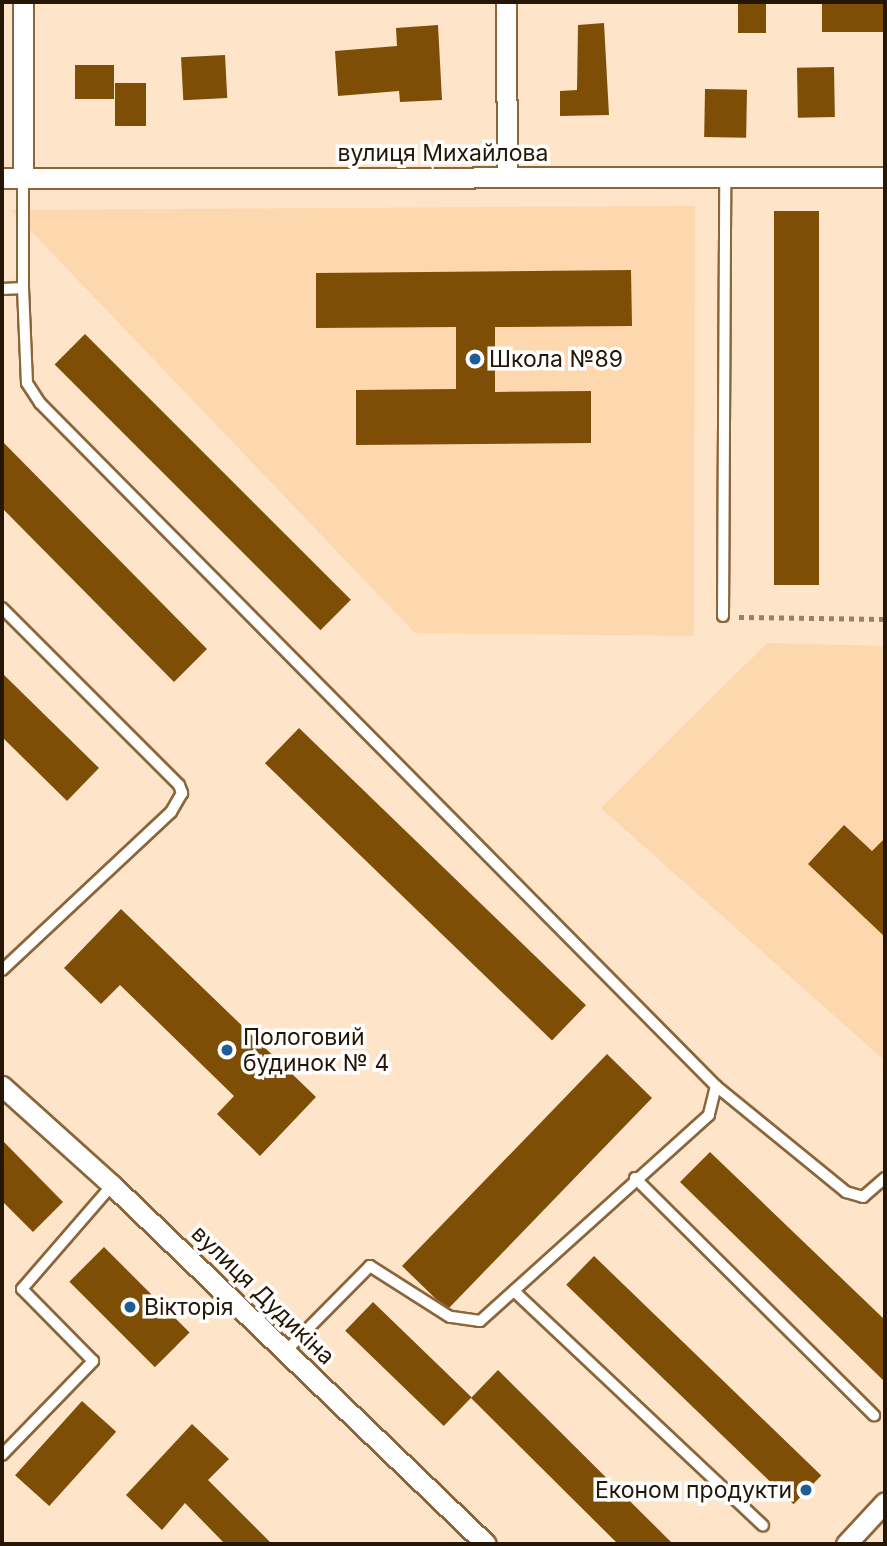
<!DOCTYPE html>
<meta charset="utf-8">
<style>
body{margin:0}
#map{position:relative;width:887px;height:1546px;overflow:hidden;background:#fee4c9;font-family:Inter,sans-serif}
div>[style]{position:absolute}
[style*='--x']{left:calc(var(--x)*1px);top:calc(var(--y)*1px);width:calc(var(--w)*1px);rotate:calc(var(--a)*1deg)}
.built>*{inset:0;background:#fdd7ae}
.building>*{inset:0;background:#7e4e07;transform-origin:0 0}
.path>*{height:4.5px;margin-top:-2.25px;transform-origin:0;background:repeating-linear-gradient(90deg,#95806a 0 5px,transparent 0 10px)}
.roads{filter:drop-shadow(2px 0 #8c663b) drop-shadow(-2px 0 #8c663b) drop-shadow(0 2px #8c663b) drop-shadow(0 -2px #8c663b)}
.lane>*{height:10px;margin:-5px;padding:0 5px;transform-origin:5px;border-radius:5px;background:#fff}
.street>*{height:19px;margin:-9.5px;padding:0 9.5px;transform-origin:9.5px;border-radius:9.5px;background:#fff}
.dots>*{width:19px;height:19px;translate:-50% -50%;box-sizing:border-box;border:4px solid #fff;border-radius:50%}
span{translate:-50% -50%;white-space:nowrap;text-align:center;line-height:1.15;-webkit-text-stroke:7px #fff;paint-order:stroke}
.street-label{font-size:23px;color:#251605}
.poi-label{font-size:23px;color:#251605}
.left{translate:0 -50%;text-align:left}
.right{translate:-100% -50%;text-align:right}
.frame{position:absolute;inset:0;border:4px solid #251605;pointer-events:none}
</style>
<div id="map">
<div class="built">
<i style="clip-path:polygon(695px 206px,694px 636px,415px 633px,11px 210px)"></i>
<i style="clip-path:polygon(767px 643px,885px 646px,885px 1061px,601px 808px)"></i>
</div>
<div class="building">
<i style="left:738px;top:2px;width:28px;height:31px"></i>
<i style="left:822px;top:3px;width:63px;height:29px"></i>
<i style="clip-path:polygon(604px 23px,609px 115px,560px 116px,560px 91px,577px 90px,578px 25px)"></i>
<i style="clip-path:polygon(438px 25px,442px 100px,400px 102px,399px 91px,338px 96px,335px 51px,397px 46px,396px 28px)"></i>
<i style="left:225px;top:55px;width:43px;height:44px;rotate:87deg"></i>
<i style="left:75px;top:65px;width:39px;height:34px"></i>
<i style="left:834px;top:67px;width:50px;height:37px;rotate:89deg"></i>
<i style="left:115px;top:83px;width:31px;height:43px"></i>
<i style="left:705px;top:89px;width:42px;height:48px;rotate:1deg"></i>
<i style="left:774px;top:211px;width:45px;height:374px"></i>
<i style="clip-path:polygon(631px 270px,632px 326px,495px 327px,495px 392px,591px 391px,591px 443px,356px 445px,356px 390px,456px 389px,456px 327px,316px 328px,316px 273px)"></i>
<i style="left:85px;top:334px;width:376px;height:43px;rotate:45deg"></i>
<i style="clip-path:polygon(2px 441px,207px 649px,174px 682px,2px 508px)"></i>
<i style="clip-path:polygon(2px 673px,99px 768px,67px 801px,2px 737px)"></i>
<i style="left:299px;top:728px;width:399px;height:49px;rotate:44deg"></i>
<i style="clip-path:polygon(844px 825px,872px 851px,885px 838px,885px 937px,808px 864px)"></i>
<i style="clip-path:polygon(121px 909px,316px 1097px,260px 1156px,217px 1114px,234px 1096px,120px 985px,101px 1004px,64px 968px)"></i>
<i style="clip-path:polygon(607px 1054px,652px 1098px,449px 1308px,436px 1299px,402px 1266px)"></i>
<i style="clip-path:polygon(2px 1140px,63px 1202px,33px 1232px,2px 1201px)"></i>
<i style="clip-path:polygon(710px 1152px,885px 1320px,885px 1382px,680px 1182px)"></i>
<i style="left:104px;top:1247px;width:121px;height:49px;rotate:45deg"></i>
<i style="left:594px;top:1256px;width:316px;height:40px;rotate:44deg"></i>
<i style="left:373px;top:1302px;width:137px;height:40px;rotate:44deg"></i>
<i style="clip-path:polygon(498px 1370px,673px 1544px,618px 1544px,471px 1398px)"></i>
<i style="left:82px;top:1401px;width:46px;height:100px;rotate:42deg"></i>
<i style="clip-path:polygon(192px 1424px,229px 1459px,208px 1480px,272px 1544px,225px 1544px,185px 1503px,162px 1530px,126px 1495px)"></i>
</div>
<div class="path">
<i style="--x:739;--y:617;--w:146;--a:0.8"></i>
</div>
<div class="roads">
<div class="lane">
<i style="--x:23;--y:288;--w:95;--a:87.6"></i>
<i style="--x:27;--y:383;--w:24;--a:57"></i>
<i style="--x:40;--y:403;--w:961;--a:45.3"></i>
<i style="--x:716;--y:1086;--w:30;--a:104"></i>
<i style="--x:709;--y:1115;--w:308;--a:138"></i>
<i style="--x:480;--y:1321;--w:30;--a:-172"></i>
<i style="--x:450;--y:1317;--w:95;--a:-147.5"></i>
<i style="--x:370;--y:1266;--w:120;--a:134.7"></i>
<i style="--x:2;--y:289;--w:21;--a:-3"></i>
<i style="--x:23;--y:288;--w:110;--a:-90"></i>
<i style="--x:2;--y:608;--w:250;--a:45"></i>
<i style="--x:179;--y:785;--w:9;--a:69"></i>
<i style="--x:182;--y:793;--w:22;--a:120"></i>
<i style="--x:171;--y:812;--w:231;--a:136.9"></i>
<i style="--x:723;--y:616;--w:439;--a:-89.7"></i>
<i style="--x:716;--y:1086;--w:168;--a:39.2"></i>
<i style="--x:846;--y:1192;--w:18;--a:16"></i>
<i style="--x:863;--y:1197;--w:29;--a:-41"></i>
<i style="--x:635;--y:1178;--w:337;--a:44.8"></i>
<i style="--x:514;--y:1291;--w:342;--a:43.3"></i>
<i style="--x:2;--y:1455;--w:131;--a:-45.9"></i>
<i style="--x:93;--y:1361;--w:101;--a:-134.6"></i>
<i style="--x:22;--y:1289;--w:138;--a:-49.1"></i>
</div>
<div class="street">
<i style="--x:506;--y:2;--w:175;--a:89.7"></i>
<i style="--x:2;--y:178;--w:883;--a:-0.06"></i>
<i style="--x:23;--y:178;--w:176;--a:-90"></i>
<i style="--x:2;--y:1086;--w:148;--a:42"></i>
<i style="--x:112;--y:1185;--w:518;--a:43.83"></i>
<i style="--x:846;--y:1544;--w:57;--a:-47.1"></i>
</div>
</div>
<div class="dots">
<i style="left:475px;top:359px;background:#1f5e94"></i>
<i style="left:227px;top:1050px;background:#1f5e94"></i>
<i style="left:130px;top:1307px;background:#1f5e94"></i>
<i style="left:806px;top:1490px;background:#1f5e94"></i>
</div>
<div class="street-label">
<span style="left:443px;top:153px">вулиця Михайлова</span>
<span style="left:263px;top:1295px;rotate:44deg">вулиця Дудикіна</span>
</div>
<div class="poi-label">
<span class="left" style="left:489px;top:359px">Школа №89</span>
<span class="left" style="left:243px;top:1050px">Пологовий<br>будинок № 4</span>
<span class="left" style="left:144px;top:1307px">Вікторія</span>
<span class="right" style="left:792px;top:1490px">Економ продукти</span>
</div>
<div class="frame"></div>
</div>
